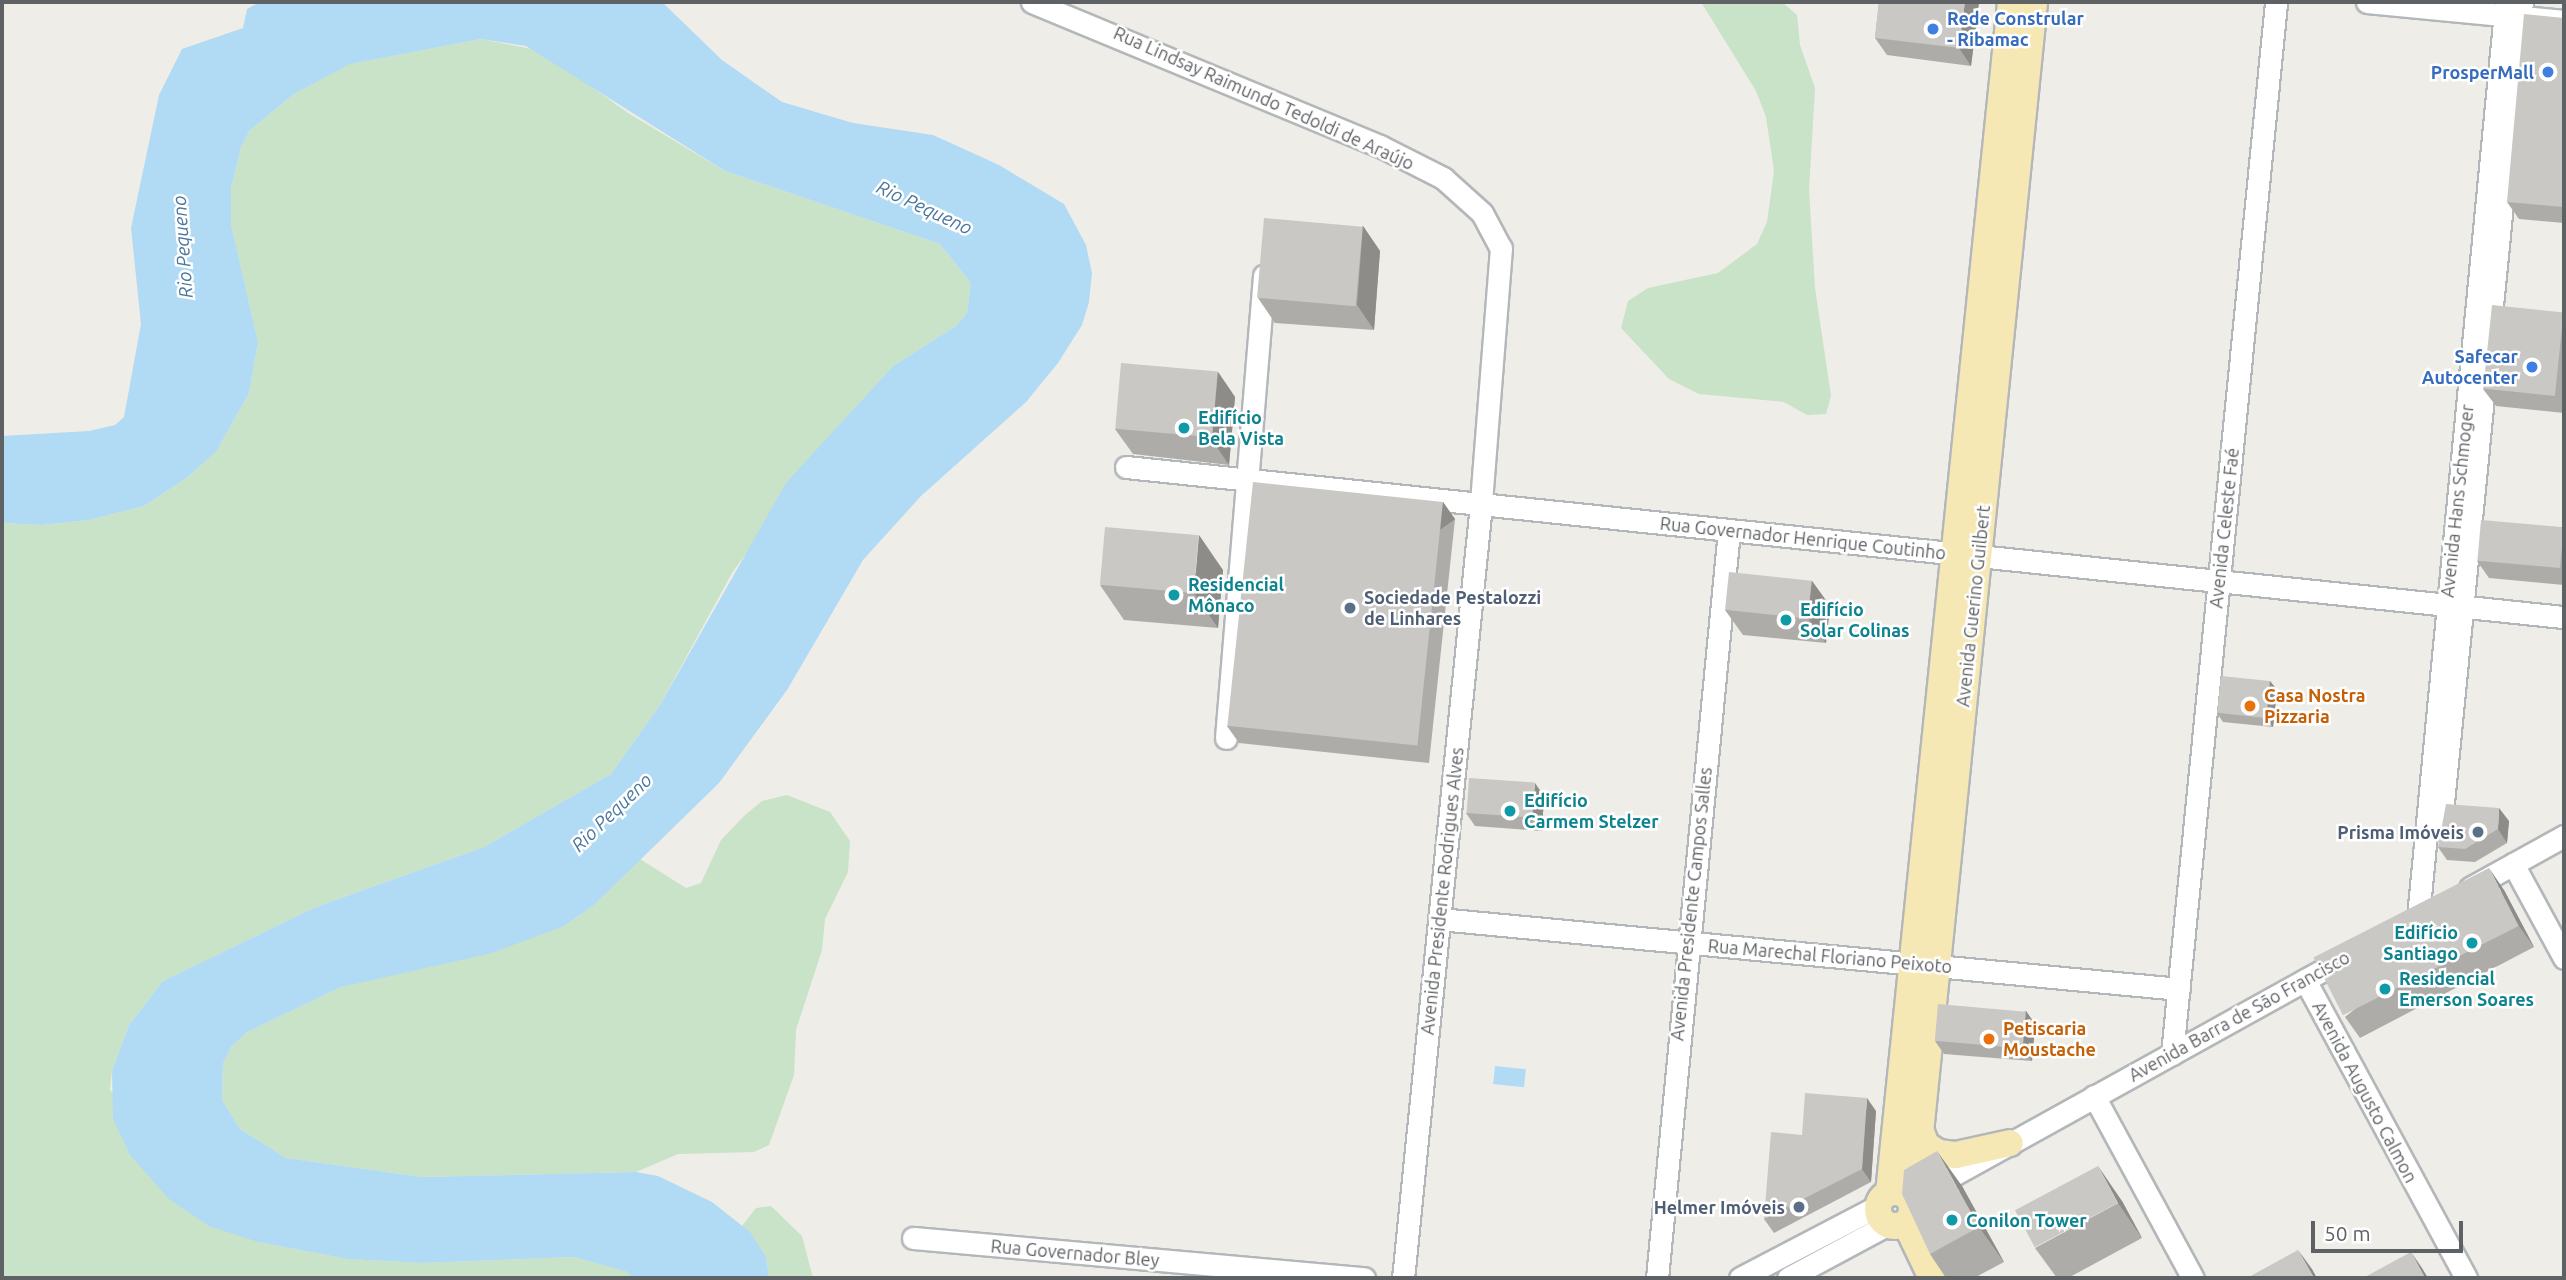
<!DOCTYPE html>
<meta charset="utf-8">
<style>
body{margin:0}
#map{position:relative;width:2566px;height:1280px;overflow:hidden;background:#efede7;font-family:Ubuntu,sans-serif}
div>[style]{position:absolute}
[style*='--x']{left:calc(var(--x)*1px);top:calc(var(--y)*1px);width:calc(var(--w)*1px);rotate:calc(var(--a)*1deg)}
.green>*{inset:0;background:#c8e3c7}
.water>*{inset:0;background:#b1daf5;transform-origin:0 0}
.roads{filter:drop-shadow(2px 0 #b4b7ba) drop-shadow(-2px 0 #b4b7ba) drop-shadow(0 2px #b4b7ba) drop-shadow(0 -2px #b4b7ba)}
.minor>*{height:21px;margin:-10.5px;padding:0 10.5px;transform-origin:10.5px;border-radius:10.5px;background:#fff}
.major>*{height:26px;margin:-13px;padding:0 13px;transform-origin:13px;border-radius:13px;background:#f6e8b5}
.major>.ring{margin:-13px;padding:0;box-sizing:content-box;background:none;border:26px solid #f6e8b5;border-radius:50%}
.wall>*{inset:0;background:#aeaca9}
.shaded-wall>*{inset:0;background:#8d8c89;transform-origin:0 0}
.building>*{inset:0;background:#cac8c4;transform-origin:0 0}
.dots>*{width:19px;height:19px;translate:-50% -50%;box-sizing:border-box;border:4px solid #fff;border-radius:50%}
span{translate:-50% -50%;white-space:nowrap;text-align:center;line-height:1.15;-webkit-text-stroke:5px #fff;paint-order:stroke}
.shop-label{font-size:18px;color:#366cbe;font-weight:700}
.left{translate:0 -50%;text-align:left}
.right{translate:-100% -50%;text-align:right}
.street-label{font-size:18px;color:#5f6265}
.culture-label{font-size:18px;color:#0d838f;font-weight:700}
.service-label{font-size:18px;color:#4e5e75;font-weight:700}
.food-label{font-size:18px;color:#c56008;font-weight:700}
.water-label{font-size:19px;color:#4c779d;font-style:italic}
.frame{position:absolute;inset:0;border:4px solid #5f6265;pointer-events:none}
.scale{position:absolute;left:2311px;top:1221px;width:152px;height:32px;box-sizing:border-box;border:4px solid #5f6265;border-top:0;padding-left:9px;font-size:21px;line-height:24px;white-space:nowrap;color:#5f6265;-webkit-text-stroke:5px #fff;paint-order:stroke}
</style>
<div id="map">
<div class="green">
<i style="clip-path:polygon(1701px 2px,1782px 2px,1797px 15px,1800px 45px,1815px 88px,1809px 190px,1815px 288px,1831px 396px,1826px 414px,1807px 415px,1784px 402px,1699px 394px,1669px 379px,1621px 328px,1628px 301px,1648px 288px,1718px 273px,1757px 244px,1767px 222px,1774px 171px,1766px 117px,1756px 91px)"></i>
<i style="clip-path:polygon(481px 39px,542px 51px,628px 113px,725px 171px,940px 244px,971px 283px,967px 313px,956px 326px,893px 366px,834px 431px,732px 573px,660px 705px,611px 774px,484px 847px,316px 907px,163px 981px,129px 1025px,112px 1071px,110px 1090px,258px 1242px,349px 1259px,422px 1263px,574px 1257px,629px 1272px,632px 1278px,2px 1278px,2px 523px,42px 525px,89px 520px,144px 506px,185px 479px,216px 452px,249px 393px,258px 342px,231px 226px,231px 189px,241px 147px,250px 130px,294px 94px,349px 64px)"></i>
<i style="clip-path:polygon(787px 795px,830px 812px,850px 841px,848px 872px,825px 919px,822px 950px,796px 1030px,794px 1075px,769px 1145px,754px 1152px,678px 1154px,636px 1172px,422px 1177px,286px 1158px,240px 1129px,222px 1100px,223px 1064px,231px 1047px,247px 1032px,341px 987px,564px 926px,594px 905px,640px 859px,686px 888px,701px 883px,721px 840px,744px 816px,762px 801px)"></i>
<i style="clip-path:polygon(771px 1206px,802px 1236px,813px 1278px,769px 1278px,766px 1257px,742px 1226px,756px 1208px)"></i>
</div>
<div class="water">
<i style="clip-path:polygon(260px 2px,662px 2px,722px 60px,782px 102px,853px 123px,933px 135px,999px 165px,1064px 204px,1086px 245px,1092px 273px,1089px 302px,1082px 325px,1058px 363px,1026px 402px,921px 496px,863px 560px,787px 690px,719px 783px,594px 905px,564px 926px,492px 953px,341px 987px,247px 1032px,231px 1047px,223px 1064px,222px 1100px,240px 1129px,286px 1158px,422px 1177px,636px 1172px,658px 1176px,712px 1202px,750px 1232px,766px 1257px,769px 1278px,632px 1278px,628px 1272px,574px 1257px,422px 1263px,348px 1259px,258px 1242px,209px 1226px,169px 1199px,130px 1155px,113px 1119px,112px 1071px,129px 1025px,163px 981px,316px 907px,484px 847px,611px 774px,660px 705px,786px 483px,893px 366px,956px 326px,967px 313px,971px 283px,940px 244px,725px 171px,526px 46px,481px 39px,350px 64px,294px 94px,250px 130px,241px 147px,231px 189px,231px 225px,258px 342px,249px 393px,216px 452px,185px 479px,144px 506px,89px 520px,42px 525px,2px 523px,2px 436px,89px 431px,115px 425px,124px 417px,141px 324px,131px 228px,159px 95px,182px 49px,243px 28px,247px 9px)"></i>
<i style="left:1495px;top:1066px;width:31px;height:18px;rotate:6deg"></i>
</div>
<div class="roads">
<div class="minor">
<i style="--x:1032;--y:2;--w:377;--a:22.5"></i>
<i style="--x:1380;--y:146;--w:71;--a:26.9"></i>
<i style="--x:1443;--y:178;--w:52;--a:41.9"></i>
<i style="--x:1482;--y:213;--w:40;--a:62"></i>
<i style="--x:1501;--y:248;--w:257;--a:94.5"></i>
<i style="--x:1481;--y:504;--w:778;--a:95.75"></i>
<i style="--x:2367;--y:2;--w:198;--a:5.5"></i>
<i style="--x:1126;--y:467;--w:1446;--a:5.96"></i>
<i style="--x:1226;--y:738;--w:464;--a:-85.3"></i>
<i style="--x:2441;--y:823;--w:825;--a:-84.37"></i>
<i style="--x:2513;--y:864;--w:107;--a:61.5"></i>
<i style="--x:2470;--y:888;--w:107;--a:-29"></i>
<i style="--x:2418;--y:917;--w:919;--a:-84.51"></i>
<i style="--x:1439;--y:919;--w:743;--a:5.4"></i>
<i style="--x:2305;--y:980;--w:339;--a:61.6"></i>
<i style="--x:2172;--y:1054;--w:1057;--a:-84.35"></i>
<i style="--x:2094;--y:1096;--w:207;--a:61.5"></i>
<i style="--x:1928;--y:1189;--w:476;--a:-29"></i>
<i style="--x:913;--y:1238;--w:453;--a:5.1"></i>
<i style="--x:1657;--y:1278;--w:751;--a:-84.5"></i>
<i style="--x:1740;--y:1278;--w:156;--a:-27.6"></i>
<i style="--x:1788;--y:1278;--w:112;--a:-28.2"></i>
</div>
<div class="major">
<i style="--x:1921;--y:1132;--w:14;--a:69"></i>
<i style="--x:1926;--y:1145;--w:15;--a:32"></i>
<i style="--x:1939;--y:1153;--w:17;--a:7"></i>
<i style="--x:1956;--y:1155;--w:55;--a:-12.5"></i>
<i class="ring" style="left:1878px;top:1192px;width:8px;height:8px"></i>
<i style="--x:1889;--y:1193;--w:1197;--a:-84.15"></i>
<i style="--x:1932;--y:1278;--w:51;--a:-115.6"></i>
<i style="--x:1910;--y:1232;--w:1236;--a:-84.24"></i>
</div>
</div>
<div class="wall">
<i style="clip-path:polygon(1879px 2px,1979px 2px,1971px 66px,1887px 55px,1875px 38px)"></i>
<i style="clip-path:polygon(2564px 18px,2564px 223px,2519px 219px,2507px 202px)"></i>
<i style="clip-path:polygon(1363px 226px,1380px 251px,1374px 330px,1275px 323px,1258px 298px)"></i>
<i style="clip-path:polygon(2564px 312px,2564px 413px,2496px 406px,2483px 389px)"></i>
<i style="clip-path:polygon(1218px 372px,1235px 397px,1229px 465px,1133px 454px,1115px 429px)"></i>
<i style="clip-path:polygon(1443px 502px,1455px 519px,1429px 763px,1239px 743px,1227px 726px)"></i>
<i style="clip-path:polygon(2564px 527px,2564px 585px,2489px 578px,2477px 561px)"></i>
<i style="clip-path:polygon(1223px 570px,1218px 628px,1124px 620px,1100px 585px)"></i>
<i style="clip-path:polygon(1812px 581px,1830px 606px,1826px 643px,1743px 635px,1725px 610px)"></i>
<i style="clip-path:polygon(2270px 681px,2277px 690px,2273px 727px,2223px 722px,2217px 713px)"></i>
<i style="clip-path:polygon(1544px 796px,1542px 831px,1475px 826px,1466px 813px)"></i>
<i style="clip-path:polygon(2509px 821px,2507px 843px,2475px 862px,2447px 860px,2438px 847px)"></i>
<i style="clip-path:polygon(2504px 890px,2534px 947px,2360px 1038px,2345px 1017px)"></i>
<i style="clip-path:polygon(2026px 1011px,2035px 1024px,2032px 1061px,1944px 1054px,1935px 1041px)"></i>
<i style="clip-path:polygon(1876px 1111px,1871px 1182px,1774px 1233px,1764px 1219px,1802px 1135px)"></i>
<i style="clip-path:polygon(1962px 1186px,2004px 1262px,1974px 1278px,1946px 1278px,1930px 1254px)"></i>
<i style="clip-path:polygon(2122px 1201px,2142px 1238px,2068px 1278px,2057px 1278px,2035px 1248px)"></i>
</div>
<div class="shaded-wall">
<i style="clip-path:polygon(1965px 2px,1979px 2px,1971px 66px,1959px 48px)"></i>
<i style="clip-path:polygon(1363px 226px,1380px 251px,1374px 330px,1357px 305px)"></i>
<i style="clip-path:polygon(1218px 372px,1235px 397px,1229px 465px,1212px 440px)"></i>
<i style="left:1443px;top:502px;width:21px;height:245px;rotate:55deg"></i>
<i style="clip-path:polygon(1199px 535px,1223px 570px,1218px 628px,1194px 593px)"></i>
<i style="clip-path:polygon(1812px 581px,1830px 606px,1826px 643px,1808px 618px)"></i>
<i style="clip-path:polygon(2270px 681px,2277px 690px,2273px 727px,2267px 718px)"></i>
<i style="clip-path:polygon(1535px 783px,1544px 796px,1542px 831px,1532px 818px)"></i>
<i style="clip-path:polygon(2499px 808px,2509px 821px,2507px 843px,2498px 829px)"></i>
<i style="clip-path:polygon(2489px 868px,2504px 890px,2534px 947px,2519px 926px)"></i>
<i style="clip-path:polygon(2026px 1011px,2035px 1024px,2032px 1061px,2023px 1048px)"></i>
<i style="clip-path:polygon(1867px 1098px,1876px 1111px,1871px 1182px,1862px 1169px)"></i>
<i style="clip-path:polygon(1937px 1151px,1962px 1186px,2004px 1262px,1979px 1227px)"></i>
<i style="clip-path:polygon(2098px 1166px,2122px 1201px,2142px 1238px,2118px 1203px)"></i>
<i style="clip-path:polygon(2298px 1250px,2312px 1269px,2317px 1278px,2314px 1278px)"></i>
<i style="clip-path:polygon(2411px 1252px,2422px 1268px,2428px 1278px,2425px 1278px)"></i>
</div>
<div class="building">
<i style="clip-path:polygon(1879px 2px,1965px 2px,1959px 48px,1875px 38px)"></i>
<i style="clip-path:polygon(2524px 14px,2564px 18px,2564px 207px,2507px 202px)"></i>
<i style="left:1264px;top:218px;width:99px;height:80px;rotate:5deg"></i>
<i style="left:2492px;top:305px;width:72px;height:84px;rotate:6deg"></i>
<i style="left:1121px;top:363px;width:97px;height:66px;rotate:5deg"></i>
<i style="left:1253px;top:482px;width:191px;height:245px;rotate:6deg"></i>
<i style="left:2481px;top:520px;width:83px;height:41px;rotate:5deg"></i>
<i style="left:1105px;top:527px;width:94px;height:58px;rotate:5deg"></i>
<i style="left:1729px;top:572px;width:83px;height:38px;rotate:6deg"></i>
<i style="left:2221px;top:676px;width:49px;height:37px;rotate:6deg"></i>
<i style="left:1469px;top:778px;width:66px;height:35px;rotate:4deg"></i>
<i style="clip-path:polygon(2446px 804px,2499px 808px,2498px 829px,2465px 849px,2438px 847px)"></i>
<i style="left:2489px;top:868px;width:65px;height:197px;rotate:63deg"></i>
<i style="left:1938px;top:1004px;width:88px;height:37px;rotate:5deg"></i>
<i style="clip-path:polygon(1805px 1093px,1867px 1098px,1862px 1169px,1764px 1219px,1771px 1132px,1802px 1135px)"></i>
<i style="clip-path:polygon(1937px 1151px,1979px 1227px,1930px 1254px,1902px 1194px,1904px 1170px)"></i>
<i style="left:2098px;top:1166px;width:42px;height:94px;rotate:62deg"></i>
<i style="clip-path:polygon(2298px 1250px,2314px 1278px,2247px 1278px)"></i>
<i style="clip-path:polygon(2411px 1252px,2425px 1278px,2363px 1278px)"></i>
</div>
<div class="dots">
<i style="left:1933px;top:29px;background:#3f7fe0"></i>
<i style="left:2548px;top:72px;background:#3f7fe0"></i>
<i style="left:2532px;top:367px;background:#3f7fe0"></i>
<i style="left:1184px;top:428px;background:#0f9aa8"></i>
<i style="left:1174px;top:595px;background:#0f9aa8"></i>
<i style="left:1350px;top:608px;background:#5c6f8a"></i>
<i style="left:1786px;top:620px;background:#0f9aa8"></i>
<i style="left:2250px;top:706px;background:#e8710a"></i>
<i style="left:1510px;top:811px;background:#0f9aa8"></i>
<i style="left:2478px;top:832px;background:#5c6f8a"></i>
<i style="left:2472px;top:943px;background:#0f9aa8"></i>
<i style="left:2385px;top:989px;background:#0f9aa8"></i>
<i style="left:1989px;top:1039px;background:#e8710a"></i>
<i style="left:1799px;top:1207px;background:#5c6f8a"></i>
<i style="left:1952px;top:1220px;background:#0f9aa8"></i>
</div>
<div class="shop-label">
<span class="left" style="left:1947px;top:29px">Rede Constrular<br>- Ribamac</span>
<span class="right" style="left:2534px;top:72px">ProsperMall</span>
<span class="right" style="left:2518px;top:367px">Safecar<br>Autocenter</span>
</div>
<div class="street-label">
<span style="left:1264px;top:98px;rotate:24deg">Rua Lindsay Raimundo Tedoldi de Araújo</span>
<span style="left:2457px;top:501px;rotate:-84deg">Avenida Hans Schmoger</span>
<span style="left:2224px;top:528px;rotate:-84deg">Avenida Celeste Faé</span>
<span style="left:1803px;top:538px;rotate:6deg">Rua Governador Henrique Coutinho</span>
<span style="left:1973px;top:606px;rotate:-84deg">Avenida Guerino Guilbert</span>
<span style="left:1442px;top:891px;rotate:-84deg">Avenida Presidente Rodrigues Alves</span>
<span style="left:1691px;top:904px;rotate:-84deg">Avenida Presidente Campos Salles</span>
<span style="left:1830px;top:956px;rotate:5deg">Rua Marechal Floriano Peixoto</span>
<span style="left:2239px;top:1016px;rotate:-29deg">Avenida Barra de São Francisco</span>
<span style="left:2365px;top:1092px;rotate:62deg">Avenida Augusto Calmon</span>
<span style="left:1075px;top:1253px;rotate:5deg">Rua Governador Bley</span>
</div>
<div class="culture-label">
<span class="left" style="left:1198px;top:428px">Edifício<br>Bela Vista</span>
<span class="left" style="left:1188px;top:595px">Residencial<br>Mônaco</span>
<span class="left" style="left:1800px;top:620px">Edifício<br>Solar Colinas</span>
<span class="left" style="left:1524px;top:811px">Edifício<br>Carmem Stelzer</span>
<span class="right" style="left:2458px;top:943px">Edifício<br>Santiago</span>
<span class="left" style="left:2399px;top:989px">Residencial<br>Emerson Soares</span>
<span class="left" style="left:1966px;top:1220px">Conilon Tower</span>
</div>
<div class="service-label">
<span class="left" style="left:1364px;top:608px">Sociedade Pestalozzi<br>de Linhares</span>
<span class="right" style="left:2464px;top:832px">Prisma Imóveis</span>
<span class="right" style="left:1785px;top:1207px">Helmer Imóveis</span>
</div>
<div class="food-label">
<span class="left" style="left:2264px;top:706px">Casa Nostra<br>Pizzaria</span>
<span class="left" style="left:2003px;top:1039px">Petiscaria<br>Moustache</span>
</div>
<div class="water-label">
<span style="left:924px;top:208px;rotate:25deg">Rio Pequeno</span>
<span style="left:183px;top:247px;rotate:-94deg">Rio Pequeno</span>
<span style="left:612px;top:813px;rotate:-44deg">Rio Pequeno</span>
</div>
<div class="frame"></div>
<div class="scale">50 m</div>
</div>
